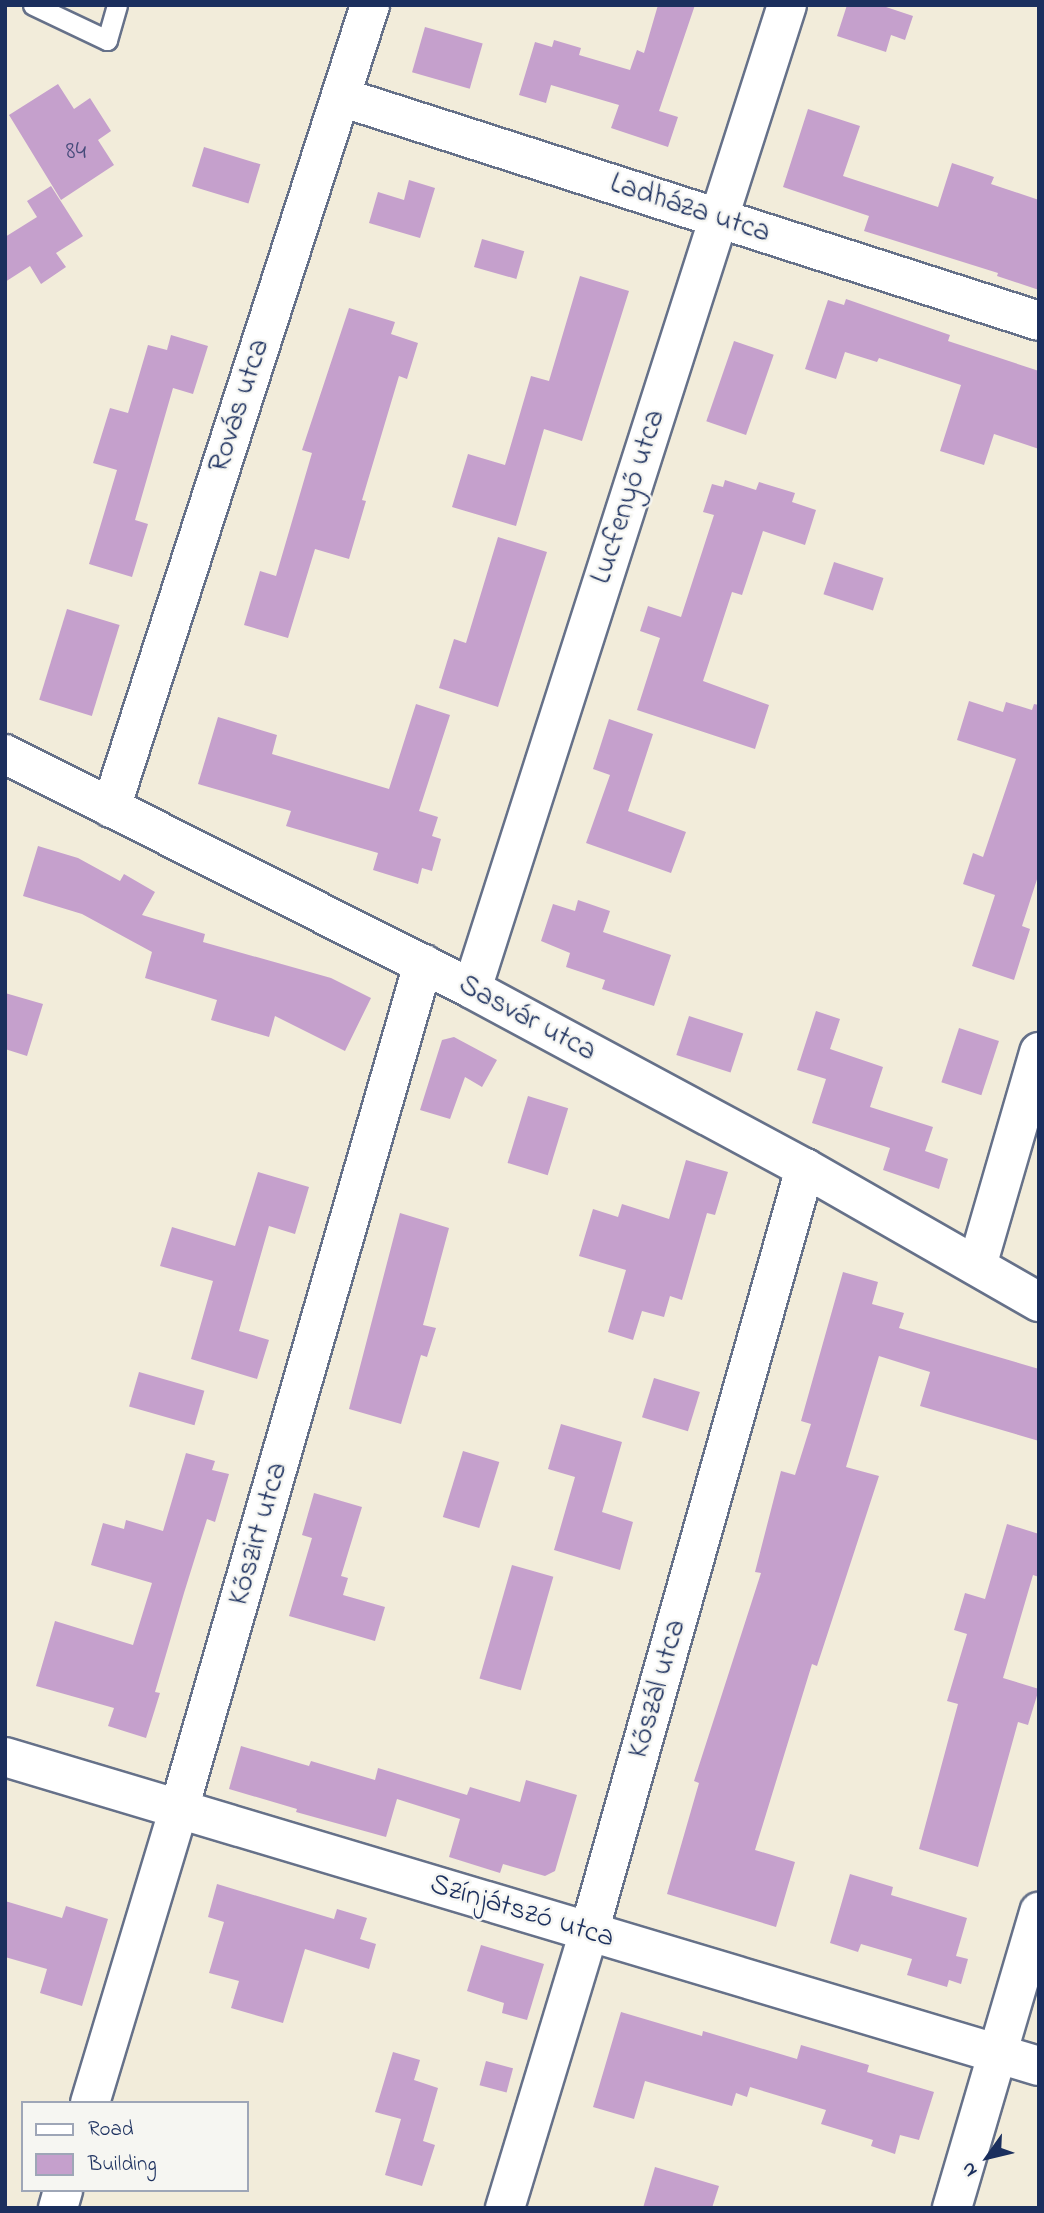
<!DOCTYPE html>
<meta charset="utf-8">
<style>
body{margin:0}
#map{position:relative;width:1044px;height:2213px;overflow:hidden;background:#f2ecda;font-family:"Indie Flower",sans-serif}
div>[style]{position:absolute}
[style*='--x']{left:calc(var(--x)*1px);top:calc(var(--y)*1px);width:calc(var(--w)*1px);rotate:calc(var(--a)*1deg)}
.building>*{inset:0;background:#c5a0cc;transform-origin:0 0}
.roads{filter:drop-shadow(2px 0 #667189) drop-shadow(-2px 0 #667189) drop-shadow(0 2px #667189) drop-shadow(0 -2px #667189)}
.lane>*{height:19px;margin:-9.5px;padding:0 9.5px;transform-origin:9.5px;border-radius:9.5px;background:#fff}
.street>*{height:38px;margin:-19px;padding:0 19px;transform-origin:19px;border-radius:19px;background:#fff}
span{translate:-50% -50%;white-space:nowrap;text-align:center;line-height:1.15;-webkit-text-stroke:5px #f6f6f2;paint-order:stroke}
.number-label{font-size:26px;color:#464b7a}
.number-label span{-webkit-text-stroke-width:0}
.street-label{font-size:30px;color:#1b2f5e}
.frame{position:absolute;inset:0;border:7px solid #1b2f5e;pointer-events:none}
.legend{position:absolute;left:21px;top:2101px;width:228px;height:91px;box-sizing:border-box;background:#f6f6f2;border:2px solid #9ea6b7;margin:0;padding:9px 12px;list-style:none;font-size:21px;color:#1b2f5e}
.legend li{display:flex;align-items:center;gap:14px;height:35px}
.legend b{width:35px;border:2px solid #9ea6b7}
.north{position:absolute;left:953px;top:2122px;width:70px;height:70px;-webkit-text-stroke:5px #f6f6f2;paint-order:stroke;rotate:236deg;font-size:19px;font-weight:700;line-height:28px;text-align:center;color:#1b2f5e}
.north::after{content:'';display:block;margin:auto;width:24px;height:32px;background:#1b2f5e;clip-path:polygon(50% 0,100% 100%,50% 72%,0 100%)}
</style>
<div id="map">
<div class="building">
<i style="clip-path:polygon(658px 5px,695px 5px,659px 111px,678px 117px,668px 147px,611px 128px,619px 105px,551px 85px,546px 103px,519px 95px,535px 42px,552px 47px,554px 40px,581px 48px,579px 55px,630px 70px,637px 50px,644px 53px)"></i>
<i style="clip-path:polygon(847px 5px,880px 5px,913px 16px,905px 40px,891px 35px,886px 52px,837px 36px)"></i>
<i style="left:425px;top:27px;width:60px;height:47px;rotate:16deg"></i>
<i style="clip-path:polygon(58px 84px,74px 109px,90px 98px,111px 131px,98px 140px,114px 165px,61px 200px,9px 115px)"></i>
<i style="clip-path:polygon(808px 109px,860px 126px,843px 176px,938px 207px,952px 163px,994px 177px,991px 184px,1039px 200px,1039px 290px,997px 276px,998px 273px,864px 231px,869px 216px,783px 187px)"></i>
<i style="left:204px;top:147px;width:59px;height:41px;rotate:17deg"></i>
<i style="clip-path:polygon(409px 180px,435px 188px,420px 238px,369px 223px,378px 192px,404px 200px)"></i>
<i style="clip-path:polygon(51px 186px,83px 236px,56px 253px,66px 267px,41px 284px,30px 266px,5px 282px,5px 237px,37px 217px,27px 201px)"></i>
<i style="left:482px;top:239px;width:44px;height:29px;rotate:16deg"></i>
<i style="clip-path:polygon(580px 276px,629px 291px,582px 441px,544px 429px,516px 526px,452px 507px,468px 454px,505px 465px,531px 376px,549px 381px)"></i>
<i style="clip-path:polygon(846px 299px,950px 335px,948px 341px,1039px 371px,1039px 449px,994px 434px,984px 465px,940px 451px,961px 385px,879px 358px,877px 362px,845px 352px,836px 379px,805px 369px,828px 300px,844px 305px)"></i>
<i style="clip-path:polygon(349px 308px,395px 322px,391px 334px,418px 343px,407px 379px,399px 376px,362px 500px,366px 501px,349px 559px,315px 549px,288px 638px,244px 625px,260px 571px,276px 576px,312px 453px,302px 450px)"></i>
<i style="clip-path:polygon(171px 335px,208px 346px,193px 394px,173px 388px,135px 520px,148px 524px,132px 577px,89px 564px,117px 470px,93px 463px,110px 408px,128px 413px,148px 345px,167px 350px)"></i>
<i style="left:734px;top:341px;width:42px;height:85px;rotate:19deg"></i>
<i style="clip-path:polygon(725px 480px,756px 490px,759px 482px,795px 493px,792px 502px,816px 510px,805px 545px,763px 531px,742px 595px,732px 592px,703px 681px,769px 705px,755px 749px,637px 710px,660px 638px,640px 631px,648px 606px,681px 617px,714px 515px,703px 512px,712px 484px,723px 487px)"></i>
<i style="clip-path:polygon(498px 537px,547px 552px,498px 707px,439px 688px,454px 639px,466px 643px)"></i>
<i style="left:834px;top:562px;width:52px;height:34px;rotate:18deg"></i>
<i style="left:67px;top:609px;width:55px;height:95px;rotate:17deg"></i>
<i style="clip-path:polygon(969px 701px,1003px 712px,1006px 702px,1032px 710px,1034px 704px,1039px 705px,1039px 873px,1022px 926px,1030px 929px,1014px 980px,972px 966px,995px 895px,963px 884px,973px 853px,983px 857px,1016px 759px,957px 740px)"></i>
<i style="clip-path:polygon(416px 704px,450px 715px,419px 811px,438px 817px,432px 836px,441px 839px,432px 871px,422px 868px,418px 884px,373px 870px,378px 853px,286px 826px,291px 811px,198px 784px,218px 717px,277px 735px,272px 754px,389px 789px)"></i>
<i style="clip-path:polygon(609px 719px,653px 734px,628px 811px,686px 832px,671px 873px,586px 843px,610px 775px,593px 769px)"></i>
<i style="clip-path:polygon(38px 846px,78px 858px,120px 881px,124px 874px,155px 892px,142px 915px,205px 934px,203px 942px,331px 978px,371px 998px,345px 1051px,275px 1016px,269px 1037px,211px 1020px,217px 1000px,145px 978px,152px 952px,82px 914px,23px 896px)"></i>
<i style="clip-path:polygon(578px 900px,610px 911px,603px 932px,671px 955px,654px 1006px,602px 989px,605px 980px,566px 967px,570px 953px,541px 941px,553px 904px,575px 911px)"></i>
<i style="clip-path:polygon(5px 993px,43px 1004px,27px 1056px,5px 1049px)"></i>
<i style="clip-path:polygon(816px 1011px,840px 1019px,830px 1049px,883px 1067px,870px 1107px,933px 1127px,925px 1151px,948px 1159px,939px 1189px,883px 1170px,890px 1148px,812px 1123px,826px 1079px,797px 1070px)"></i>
<i style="left:689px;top:1016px;width:57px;height:41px;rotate:18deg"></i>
<i style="left:959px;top:1028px;width:42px;height:57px;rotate:18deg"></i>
<i style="clip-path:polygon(454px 1037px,497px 1060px,482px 1087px,465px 1077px,450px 1119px,420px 1110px,442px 1040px)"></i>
<i style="left:528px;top:1096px;width:42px;height:70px;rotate:17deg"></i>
<i style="clip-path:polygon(686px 1160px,728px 1172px,715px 1215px,707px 1213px,682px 1300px,670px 1296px,664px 1317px,642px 1311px,633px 1340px,608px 1332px,626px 1270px,579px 1256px,593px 1209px,618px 1217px,622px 1204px,669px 1219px)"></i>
<i style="clip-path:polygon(258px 1172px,309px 1187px,295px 1234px,269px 1226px,239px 1331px,269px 1340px,257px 1379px,191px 1359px,213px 1281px,160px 1266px,172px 1227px,235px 1246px)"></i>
<i style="clip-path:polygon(400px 1213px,449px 1228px,423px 1325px,436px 1328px,427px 1357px,421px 1355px,401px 1424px,349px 1409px)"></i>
<i style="clip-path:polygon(843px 1272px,878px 1282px,872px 1304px,904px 1313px,899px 1328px,1039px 1369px,1039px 1441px,920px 1406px,930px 1372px,879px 1356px,846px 1467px,879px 1476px,817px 1666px,812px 1664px,755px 1850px,795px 1862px,776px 1927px,667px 1894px,699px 1783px,694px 1781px,761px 1573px,755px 1572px,781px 1471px,795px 1475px,811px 1424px,801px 1421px)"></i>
<i style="left:139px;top:1372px;width:68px;height:36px;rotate:16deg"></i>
<i style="left:654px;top:1378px;width:48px;height:41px;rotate:17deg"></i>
<i style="clip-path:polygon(561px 1424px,622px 1442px,602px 1512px,633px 1522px,620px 1570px,554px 1550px,575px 1477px,548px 1469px)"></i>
<i style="left:463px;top:1451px;width:38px;height:69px;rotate:17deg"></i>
<i style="clip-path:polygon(186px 1453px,215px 1461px,212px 1470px,229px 1474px,215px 1522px,207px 1519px,184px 1593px,155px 1692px,160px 1693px,146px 1738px,108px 1726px,114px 1708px,36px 1686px,55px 1621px,133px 1645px,152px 1583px,91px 1565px,103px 1523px,124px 1529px,126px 1520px,163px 1531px)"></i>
<i style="clip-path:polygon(314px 1493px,362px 1507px,341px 1576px,348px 1578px,343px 1595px,385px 1607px,375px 1641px,289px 1616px,312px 1538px,302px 1535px)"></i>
<i style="clip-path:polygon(1007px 1524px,1039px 1534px,1039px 1577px,1033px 1575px,1003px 1678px,1039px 1689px,1028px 1725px,1018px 1722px,978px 1867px,919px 1849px,958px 1704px,947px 1701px,967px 1634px,954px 1630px,965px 1593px,985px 1599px)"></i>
<i style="left:512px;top:1565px;width:43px;height:118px;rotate:16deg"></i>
<i style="clip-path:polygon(241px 1746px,309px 1766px,311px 1761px,375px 1780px,378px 1768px,467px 1795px,470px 1787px,520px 1802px,526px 1780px,577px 1795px,555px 1871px,545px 1876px,503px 1864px,500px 1873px,449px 1857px,460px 1819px,397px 1799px,386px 1837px,296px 1812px,297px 1809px,229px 1789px)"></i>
<i style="clip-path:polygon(850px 1874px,893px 1887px,891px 1895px,967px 1918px,956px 1956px,968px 1959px,961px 1984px,949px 1980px,947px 1987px,907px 1975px,912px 1959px,861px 1944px,858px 1952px,830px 1943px)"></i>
<i style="clip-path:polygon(217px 1884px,334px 1919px,337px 1909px,367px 1918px,360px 1939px,376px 1944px,369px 1969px,305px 1949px,283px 2023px,231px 2008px,239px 1981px,209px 1973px,224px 1922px,208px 1917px)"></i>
<i style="clip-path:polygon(5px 1901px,62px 1918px,66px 1906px,108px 1919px,82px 2006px,40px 1993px,47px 1969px,5px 1957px)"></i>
<i style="clip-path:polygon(481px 1945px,544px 1964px,527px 2020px,502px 2013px,504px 2003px,467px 1991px)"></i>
<i style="clip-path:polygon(621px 2012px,702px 2036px,703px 2031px,797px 2059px,801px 2045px,869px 2065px,867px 2072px,934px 2092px,919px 2140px,900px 2135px,895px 2154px,871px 2146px,873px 2140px,821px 2124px,826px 2110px,750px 2087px,747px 2097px,736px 2093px,732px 2106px,645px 2081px,634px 2119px,593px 2107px)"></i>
<i style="clip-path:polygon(393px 2052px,420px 2060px,414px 2080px,438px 2088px,423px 2141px,435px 2145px,422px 2186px,385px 2175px,401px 2119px,375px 2112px)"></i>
<i style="left:486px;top:2061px;width:28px;height:25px;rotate:15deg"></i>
<i style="clip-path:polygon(655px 2167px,719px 2186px,712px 2208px,643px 2208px)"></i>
</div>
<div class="roads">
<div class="lane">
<i style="--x:33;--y:5;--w:82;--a:25.3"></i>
<i style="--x:107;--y:40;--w:36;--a:-74"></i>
</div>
<div class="street">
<i style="--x:341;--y:97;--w:733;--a:17.79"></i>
<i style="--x:5;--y:754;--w:523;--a:26.71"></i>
<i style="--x:472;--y:989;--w:378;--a:28.3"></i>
<i style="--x:805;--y:1168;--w:270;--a:29.8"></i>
<i style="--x:111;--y:808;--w:844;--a:-72.12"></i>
<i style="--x:472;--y:989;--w:1033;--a:-72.25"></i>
<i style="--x:977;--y:1266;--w:223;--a:-73.8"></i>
<i style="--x:5;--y:1757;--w:1079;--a:16.64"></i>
<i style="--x:90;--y:2103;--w:307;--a:-73.2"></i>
<i style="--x:179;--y:1809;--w:880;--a:-73.89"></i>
<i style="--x:58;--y:2208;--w:19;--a:-74"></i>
<i style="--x:505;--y:2208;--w:288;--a:-73.1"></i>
<i style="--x:589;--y:1932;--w:794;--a:-74.21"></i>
<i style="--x:952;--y:2208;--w:309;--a:-73.6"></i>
</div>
</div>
<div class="number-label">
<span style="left:76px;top:153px">84</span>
</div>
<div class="street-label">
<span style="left:690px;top:209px;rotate:18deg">Ladháza utca</span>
<span style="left:240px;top:406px;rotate:-72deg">Rovás utca</span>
<span style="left:629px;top:497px;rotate:-72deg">Lucfenyő utca</span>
<span style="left:527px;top:1019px;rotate:28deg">Sasvár utca</span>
<span style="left:259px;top:1534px;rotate:-74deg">Kőszirt utca</span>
<span style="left:658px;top:1689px;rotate:-74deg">Kőszál utca</span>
<span style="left:522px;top:1912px;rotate:17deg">Színjátszó utca</span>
</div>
<div class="frame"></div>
<ul class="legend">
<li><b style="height:9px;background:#fff"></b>Road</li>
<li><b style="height:19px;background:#c5a0cc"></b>Building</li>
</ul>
<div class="north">N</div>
</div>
